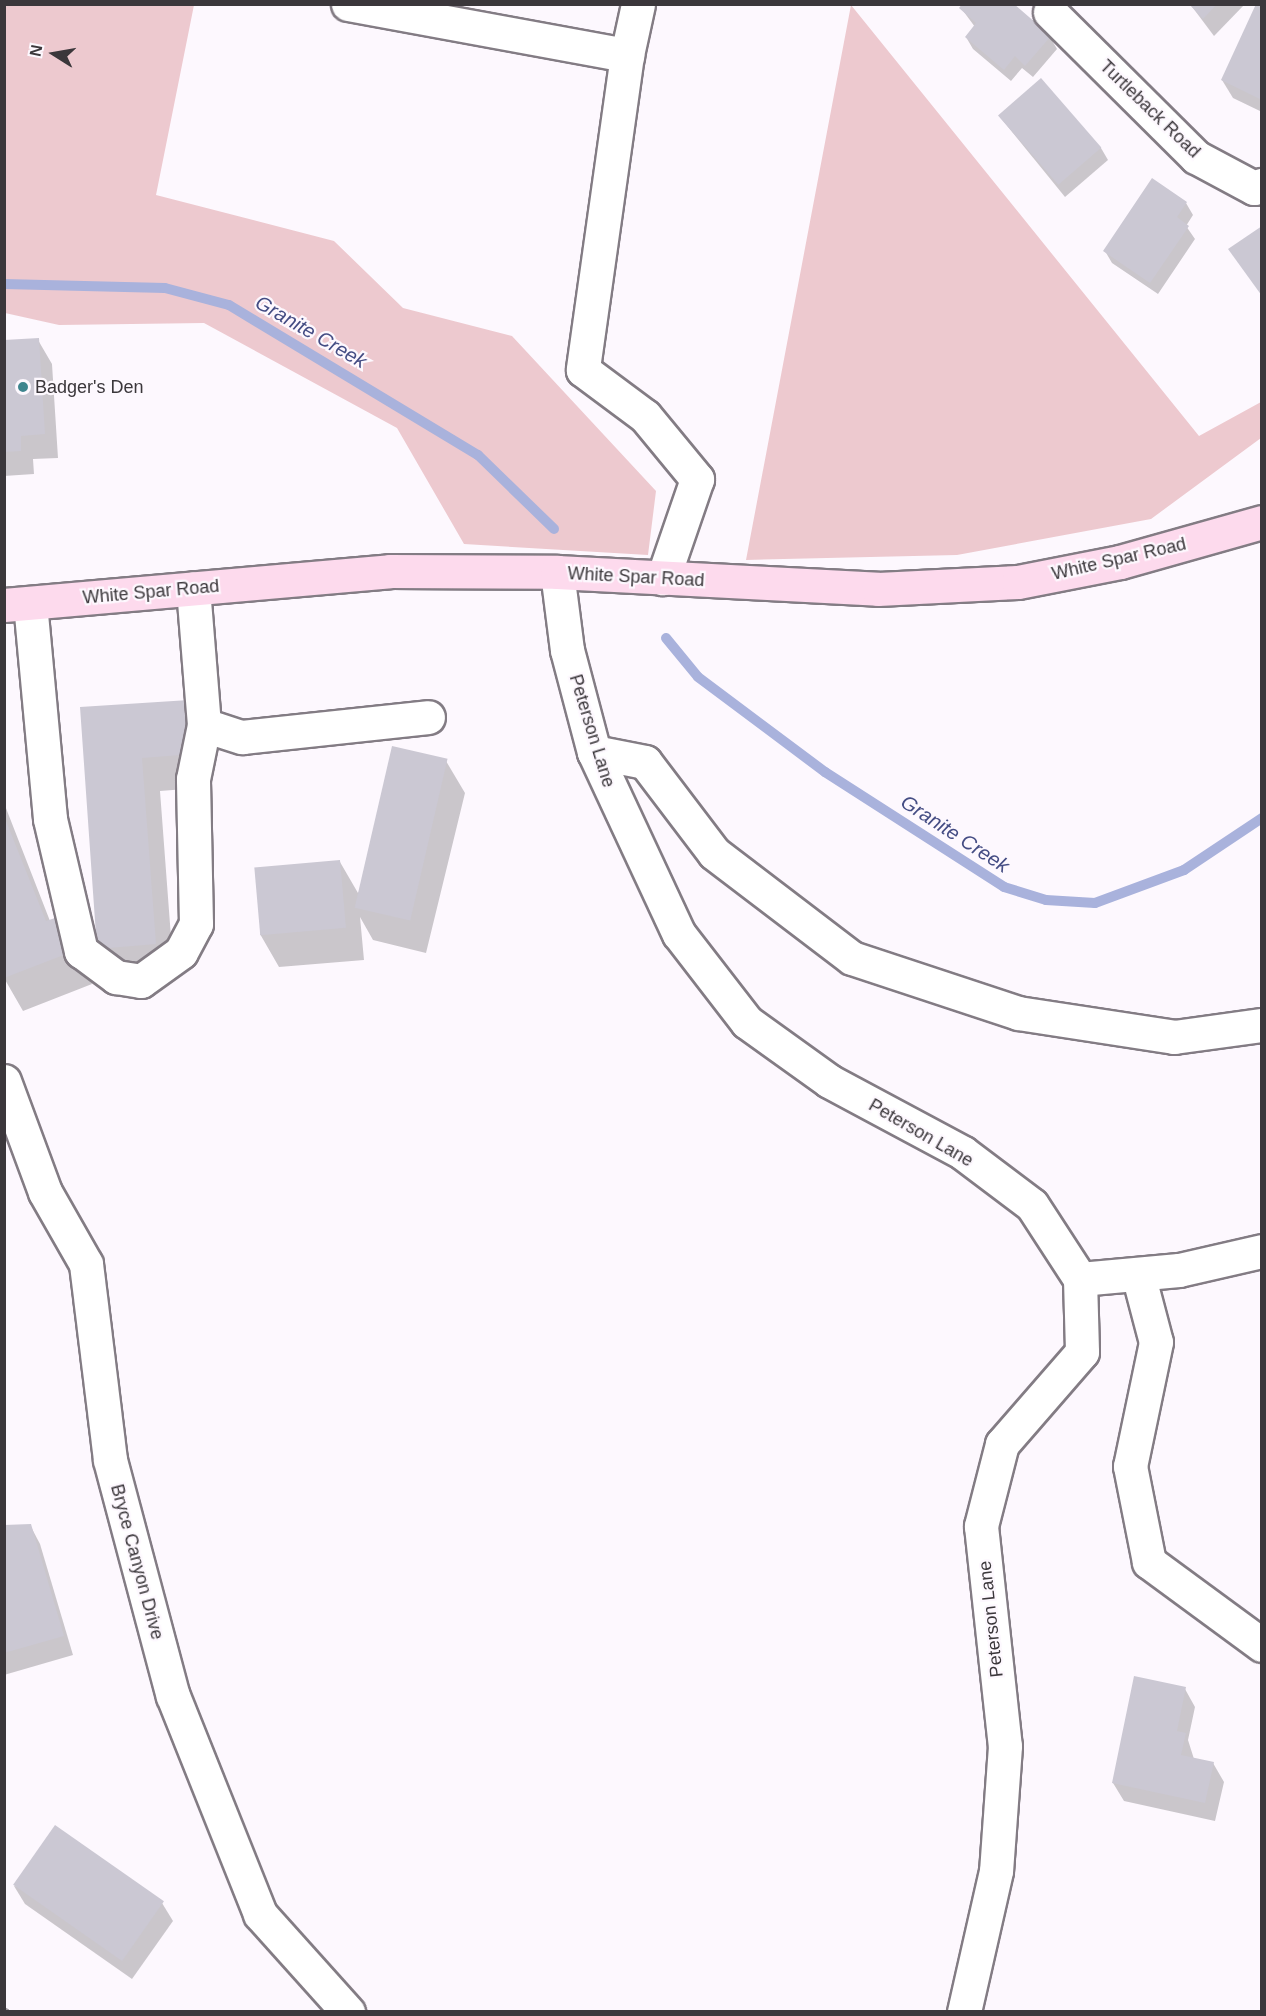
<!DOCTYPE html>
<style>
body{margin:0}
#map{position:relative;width:1266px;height:2016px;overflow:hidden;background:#fdf8fe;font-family:Arial,sans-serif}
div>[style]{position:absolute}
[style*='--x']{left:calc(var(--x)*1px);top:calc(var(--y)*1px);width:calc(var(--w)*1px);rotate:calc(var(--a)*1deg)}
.green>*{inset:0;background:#edc9cf}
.shadow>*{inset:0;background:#0003}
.stream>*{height:10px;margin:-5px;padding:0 5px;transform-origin:5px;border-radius:5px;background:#a9b2dc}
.building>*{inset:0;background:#cbc8d3;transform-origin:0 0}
.path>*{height:4px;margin-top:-2px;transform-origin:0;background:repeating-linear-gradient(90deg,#a09ba0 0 4.5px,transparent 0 9px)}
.roads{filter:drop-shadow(2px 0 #837c84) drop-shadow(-2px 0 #837c84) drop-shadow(0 2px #837c84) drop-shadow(0 -2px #837c84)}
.minor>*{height:33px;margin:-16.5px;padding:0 16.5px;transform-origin:16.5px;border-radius:16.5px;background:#fff}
.major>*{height:33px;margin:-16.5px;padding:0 16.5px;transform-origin:16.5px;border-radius:16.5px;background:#fddaed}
.dots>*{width:16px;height:16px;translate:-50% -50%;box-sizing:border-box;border:3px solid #fdf8fe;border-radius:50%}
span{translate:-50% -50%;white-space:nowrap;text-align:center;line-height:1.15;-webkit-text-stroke:4.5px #fdf8fe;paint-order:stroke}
.street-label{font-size:18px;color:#3b373b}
.poi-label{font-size:18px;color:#3b373b}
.left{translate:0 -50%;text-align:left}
.water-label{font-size:20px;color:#454d84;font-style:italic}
.frame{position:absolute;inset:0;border:6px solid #3b373b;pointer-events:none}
.north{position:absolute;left:24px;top:24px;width:60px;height:60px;-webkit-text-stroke:4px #fdf8fe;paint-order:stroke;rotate:281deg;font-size:16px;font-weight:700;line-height:24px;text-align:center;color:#3b373b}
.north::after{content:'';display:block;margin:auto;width:21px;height:27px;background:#3b373b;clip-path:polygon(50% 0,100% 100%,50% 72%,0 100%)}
</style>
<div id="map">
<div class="green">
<i style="clip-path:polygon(5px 4px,194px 5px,156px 195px,334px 241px,403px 308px,512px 336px,656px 491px,648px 555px,464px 544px,397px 428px,204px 323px,59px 325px,5px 313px)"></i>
<i style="clip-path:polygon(851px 5px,1199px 436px,1261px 402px,1261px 438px,1151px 519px,957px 555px,746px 560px)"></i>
</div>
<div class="shadow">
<i style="clip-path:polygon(1190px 4px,1245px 4px,1214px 36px)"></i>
<i style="clip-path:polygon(1262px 4px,1262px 112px,1233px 98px,1222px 80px)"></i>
<i style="clip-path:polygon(961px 8px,1050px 37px,1057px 49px,1033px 77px,1022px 68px,1011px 81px,973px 49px,966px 37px,975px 27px)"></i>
<i style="clip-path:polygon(1000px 117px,1101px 148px,1108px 160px,1065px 197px)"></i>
<i style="clip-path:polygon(1186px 203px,1193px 215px,1186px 226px,1195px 239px,1158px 294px,1112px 263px,1105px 251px)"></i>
<i style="clip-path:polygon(38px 340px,52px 364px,58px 458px,33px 459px,34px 474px,4px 476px,4px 342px)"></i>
<i style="clip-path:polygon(82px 709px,207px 734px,211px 787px,160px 791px,174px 977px,118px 981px,99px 948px)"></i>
<i style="clip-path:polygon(446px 761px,465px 793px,426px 953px,373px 940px,360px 917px,364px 960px,279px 967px,260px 934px,340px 862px,358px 893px)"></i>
<i style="clip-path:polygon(4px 803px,50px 921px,79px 950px,92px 984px,23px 1011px,4px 978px)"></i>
<i style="clip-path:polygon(30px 1525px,40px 1544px,73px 1655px,4px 1675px,4px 1526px)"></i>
<i style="clip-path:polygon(1185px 1689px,1195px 1707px,1188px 1740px,1194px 1759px,1213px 1763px,1224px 1782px,1215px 1821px,1124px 1801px,1113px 1783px)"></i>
<i style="clip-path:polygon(14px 1886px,162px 1903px,173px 1921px,132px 1979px,25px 1904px)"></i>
</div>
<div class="stream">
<i style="--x:4;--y:284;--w:161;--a:1.4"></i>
<i style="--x:165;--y:288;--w:66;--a:14.9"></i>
<i style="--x:229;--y:305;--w:291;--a:31.1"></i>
<i style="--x:478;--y:455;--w:106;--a:44.2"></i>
<i style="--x:666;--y:638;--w:50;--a:50.6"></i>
<i style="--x:698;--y:677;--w:159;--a:36.8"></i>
<i style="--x:825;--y:772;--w:213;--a:32.7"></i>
<i style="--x:1004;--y:887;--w:44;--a:17.2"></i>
<i style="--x:1046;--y:900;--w:49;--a:3.5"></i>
<i style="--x:1095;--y:903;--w:95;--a:-20.3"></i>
<i style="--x:1184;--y:870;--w:94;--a:-33.7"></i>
</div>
<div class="building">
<i style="clip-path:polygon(962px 4px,1014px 4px,1051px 36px,1025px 66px,1015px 56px,1004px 70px,965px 37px,976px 23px,959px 8px)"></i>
<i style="clip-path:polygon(1189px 4px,1217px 4px,1203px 19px)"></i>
<i style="clip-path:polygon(1256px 4px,1262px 4px,1262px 100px,1221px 80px)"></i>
<i style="left:1041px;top:78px;width:92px;height:57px;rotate:49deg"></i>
<i style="clip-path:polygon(1152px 178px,1187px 202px,1177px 217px,1189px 226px,1150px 283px,1103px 251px)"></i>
<i style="clip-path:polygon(1262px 226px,1262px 296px,1228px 249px)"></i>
<i style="clip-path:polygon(39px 338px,45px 434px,21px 436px,21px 451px,4px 452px,4px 340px)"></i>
<i style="clip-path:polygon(189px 700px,193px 754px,142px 758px,156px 944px,97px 949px,80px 707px)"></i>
<i style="left:392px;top:746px;width:57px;height:166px;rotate:13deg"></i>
<i style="clip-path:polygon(4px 816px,46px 921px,61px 916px,74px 951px,4px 978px)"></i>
<i style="left:340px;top:860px;width:68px;height:86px;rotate:85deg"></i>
<i style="clip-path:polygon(31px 1524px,64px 1636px,4px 1653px,4px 1525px)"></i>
<i style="clip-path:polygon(1134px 1676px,1186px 1687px,1177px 1731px,1186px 1733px,1181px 1755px,1214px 1762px,1205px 1803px,1112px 1783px)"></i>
<i style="left:55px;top:1825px;width:133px;height:73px;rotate:35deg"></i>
</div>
<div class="path">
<i style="--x:4;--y:2009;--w:7;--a:27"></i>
</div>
<div class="roads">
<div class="minor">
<i style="--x:348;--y:4;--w:284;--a:10.4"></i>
<i style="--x:627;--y:55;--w:318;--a:98"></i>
<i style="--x:583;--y:370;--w:77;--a:36.6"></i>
<i style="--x:645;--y:416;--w:82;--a:50.5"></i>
<i style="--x:697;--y:479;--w:105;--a:109"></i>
<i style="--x:1050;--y:12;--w:206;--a:44.8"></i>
<i style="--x:1196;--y:157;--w:66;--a:28.1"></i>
<i style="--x:1254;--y:188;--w:9;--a:-21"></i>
<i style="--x:627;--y:55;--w:52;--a:-77.8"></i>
<i style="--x:557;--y:572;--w:79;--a:82.7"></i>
<i style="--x:567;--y:650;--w:106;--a:75.2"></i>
<i style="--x:594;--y:752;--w:201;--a:65"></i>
<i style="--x:679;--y:934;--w:111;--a:52.3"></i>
<i style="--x:747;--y:1022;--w:101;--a:35.7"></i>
<i style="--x:829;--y:1081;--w:152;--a:28.2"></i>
<i style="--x:963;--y:1153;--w:86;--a:37"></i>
<i style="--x:1032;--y:1205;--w:88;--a:57"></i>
<i style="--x:1080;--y:1279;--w:73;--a:88.4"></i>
<i style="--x:1082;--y:1352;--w:122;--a:131"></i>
<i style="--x:1002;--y:1444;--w:85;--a:104.4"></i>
<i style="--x:981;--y:1526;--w:221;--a:83.8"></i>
<i style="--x:1005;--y:1746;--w:125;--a:94.1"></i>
<i style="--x:996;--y:1871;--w:145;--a:102.8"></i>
<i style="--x:30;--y:603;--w:217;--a:84.7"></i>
<i style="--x:50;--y:819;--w:136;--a:76.8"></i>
<i style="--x:81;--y:951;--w:44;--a:36.6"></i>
<i style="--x:116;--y:977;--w:25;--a:9"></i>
<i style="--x:141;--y:981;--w:49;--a:-35.9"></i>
<i style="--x:181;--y:952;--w:32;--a:-62"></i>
<i style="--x:196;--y:924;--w:145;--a:-91.2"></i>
<i style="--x:193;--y:779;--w:55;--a:-78.5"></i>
<i style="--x:204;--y:725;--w:137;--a:-94.6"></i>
<i style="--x:204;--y:725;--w:40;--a:18"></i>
<i style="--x:242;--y:737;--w:187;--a:-6.1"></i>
<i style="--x:594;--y:752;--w:52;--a:11.1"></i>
<i style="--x:645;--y:762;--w:114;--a:52.8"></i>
<i style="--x:714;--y:853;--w:173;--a:37.3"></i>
<i style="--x:852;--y:958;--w:175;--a:18.3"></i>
<i style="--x:1018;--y:1013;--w:158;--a:8.7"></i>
<i style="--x:1174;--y:1037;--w:89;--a:-7.8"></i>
<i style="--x:4;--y:1081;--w:118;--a:69.7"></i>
<i style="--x:45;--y:1192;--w:83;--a:60.3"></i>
<i style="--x:86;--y:1264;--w:197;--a:83"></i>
<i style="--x:110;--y:1460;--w:244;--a:75.1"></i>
<i style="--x:173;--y:1696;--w:235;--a:68.2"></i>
<i style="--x:260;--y:1914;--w:132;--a:48.1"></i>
<i style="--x:1138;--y:1274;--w:70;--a:75.2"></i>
<i style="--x:1156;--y:1342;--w:127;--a:101.8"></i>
<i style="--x:1130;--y:1466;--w:98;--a:78.8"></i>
<i style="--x:1149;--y:1562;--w:140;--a:36.3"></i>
<i style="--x:1080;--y:1279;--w:99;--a:-5.2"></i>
<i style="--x:1179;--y:1270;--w:85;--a:-12.9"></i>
</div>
<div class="major">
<i style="--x:4;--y:605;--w:387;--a:-5"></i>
<i style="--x:390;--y:571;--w:167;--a:0.3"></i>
<i style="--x:557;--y:572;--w:321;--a:3"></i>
<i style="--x:878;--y:589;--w:140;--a:-2.9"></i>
<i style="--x:1018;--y:582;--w:104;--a:-11.1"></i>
<i style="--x:1120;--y:562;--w:148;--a:-15.7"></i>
</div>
</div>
<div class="dots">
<i style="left:23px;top:387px;background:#3e858e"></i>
</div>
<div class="street-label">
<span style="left:1150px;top:109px;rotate:44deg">Turtleback Road</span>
<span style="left:1119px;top:559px;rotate:-13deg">White Spar Road</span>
<span style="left:636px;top:577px;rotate:3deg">White Spar Road</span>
<span style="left:151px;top:592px;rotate:-5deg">White Spar Road</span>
<span style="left:592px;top:731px;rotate:73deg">Peterson Lane</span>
<span style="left:921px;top:1133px;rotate:30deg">Peterson Lane</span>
<span style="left:137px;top:1562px;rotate:75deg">Bryce Canyon Drive</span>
<span style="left:991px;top:1619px;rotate:-96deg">Peterson Lane</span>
</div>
<div class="poi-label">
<span class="left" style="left:35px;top:387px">Badger's Den</span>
</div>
<div class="water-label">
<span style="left:311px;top:332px;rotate:30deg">Granite Creek</span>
<span style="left:955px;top:834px;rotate:33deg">Granite Creek</span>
</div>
<div class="frame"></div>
<div class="north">N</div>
</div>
